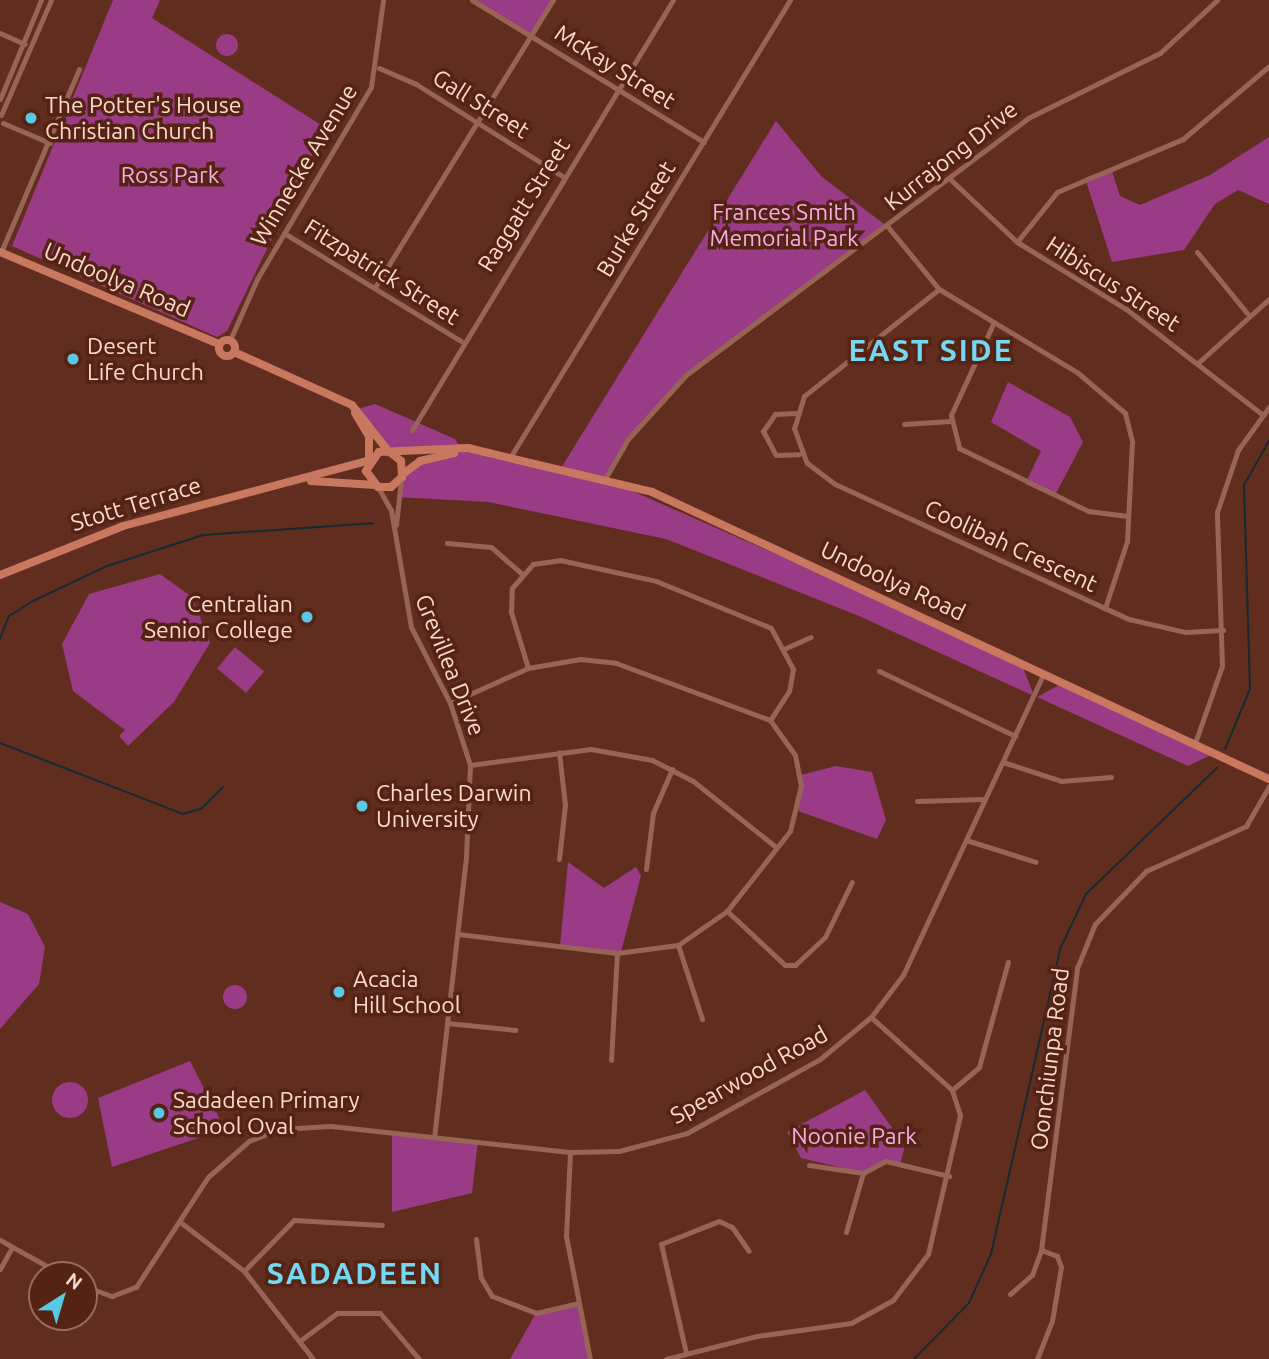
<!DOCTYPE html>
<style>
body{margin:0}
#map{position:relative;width:1269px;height:1359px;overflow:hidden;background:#612d1f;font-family:Ubuntu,sans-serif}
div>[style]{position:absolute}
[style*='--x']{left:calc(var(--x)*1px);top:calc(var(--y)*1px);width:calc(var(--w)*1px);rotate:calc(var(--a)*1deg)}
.green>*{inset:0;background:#9a3b86;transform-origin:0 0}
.round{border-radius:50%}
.stream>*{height:2px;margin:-1px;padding:0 1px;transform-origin:1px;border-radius:1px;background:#132b31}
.street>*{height:5px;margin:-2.5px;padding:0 2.5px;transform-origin:2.5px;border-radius:2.5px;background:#986455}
.secondary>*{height:8px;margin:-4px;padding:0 4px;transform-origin:4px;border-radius:4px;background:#c97860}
.secondary>.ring{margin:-4px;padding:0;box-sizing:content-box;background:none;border:8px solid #c97860;border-radius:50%}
.dots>*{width:19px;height:19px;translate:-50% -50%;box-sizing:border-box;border:4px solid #552314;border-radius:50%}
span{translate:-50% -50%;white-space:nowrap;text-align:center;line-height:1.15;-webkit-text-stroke:7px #552314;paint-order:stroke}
.street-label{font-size:23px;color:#fad9cf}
.poi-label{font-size:23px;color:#fad9cf}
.left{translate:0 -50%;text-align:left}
.right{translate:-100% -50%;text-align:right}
.park-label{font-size:23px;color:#f8ace4}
.district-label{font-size:30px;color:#74d8f2;font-weight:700;letter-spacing:2px}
.north{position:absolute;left:28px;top:1261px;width:70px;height:70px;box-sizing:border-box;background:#552314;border:2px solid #976c5f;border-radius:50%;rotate:37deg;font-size:19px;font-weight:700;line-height:28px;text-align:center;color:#fad9cf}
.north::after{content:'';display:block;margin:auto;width:24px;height:32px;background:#59c8e4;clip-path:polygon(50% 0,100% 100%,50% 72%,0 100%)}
</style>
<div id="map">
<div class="green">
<i style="clip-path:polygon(113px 0,160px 0,152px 18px,326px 128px,227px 331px,217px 337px,12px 246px)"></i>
<i style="clip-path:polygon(472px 0,553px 0,531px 35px)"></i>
<i class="round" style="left:216px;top:34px;width:22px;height:22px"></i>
<i style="clip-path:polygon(776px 121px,822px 177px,888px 227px,686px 375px,628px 439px,605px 479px,1021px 662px,1034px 696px,859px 616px,666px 539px,488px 502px,397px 497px,405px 472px,443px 454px,465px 451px,561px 468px)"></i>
<i style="clip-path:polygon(1269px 137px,1269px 204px,1238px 190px,1215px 204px,1184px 250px,1112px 262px,1085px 178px,1111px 168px,1120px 196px,1140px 205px,1210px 175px)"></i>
<i style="clip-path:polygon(1008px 382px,1070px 417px,1083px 442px,1054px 497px,1025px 484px,1041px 451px,991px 422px)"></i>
<i style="clip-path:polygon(375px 404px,455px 439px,460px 447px,393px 453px,358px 409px)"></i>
<i style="clip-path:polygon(160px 574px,192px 597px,210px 643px,174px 702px,128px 746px,119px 736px,125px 730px,73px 691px,62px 644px,89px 594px)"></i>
<i style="left:235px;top:647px;width:38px;height:28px;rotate:40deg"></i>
<i style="clip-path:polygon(1059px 685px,1217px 752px,1188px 766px,1037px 697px)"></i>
<i style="clip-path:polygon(836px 766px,872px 772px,886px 820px,877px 839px,798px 811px,801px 775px)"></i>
<i style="clip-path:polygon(568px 862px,604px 888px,636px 867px,641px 876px,621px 952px,560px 946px)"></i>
<i style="clip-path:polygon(0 902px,28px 914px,45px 947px,39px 984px,0 1029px)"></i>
<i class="round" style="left:223px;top:985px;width:24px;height:24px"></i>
<i style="clip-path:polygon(190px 1061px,225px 1129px,112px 1167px,98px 1098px)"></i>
<i class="round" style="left:52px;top:1082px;width:36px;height:36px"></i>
<i style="clip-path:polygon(865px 1090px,905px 1146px,900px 1165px,886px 1161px,863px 1173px,801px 1158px,787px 1132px)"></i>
<i style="clip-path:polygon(392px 1133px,478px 1141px,472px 1193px,392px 1212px)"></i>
<i style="clip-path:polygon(579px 1303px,590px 1359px,510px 1359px,536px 1313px)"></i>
</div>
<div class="stream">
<i style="--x:0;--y:639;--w:25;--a:-69"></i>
<i style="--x:9;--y:616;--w:28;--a:-32"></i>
<i style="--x:33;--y:601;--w:82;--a:-25.3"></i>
<i style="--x:107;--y:566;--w:101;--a:-17.9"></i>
<i style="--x:203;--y:535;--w:170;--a:-4"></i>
<i style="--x:0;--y:743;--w:196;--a:21.2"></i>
<i style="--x:183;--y:814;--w:19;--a:-16"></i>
<i style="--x:201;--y:809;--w:31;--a:-45"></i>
<i style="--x:1225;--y:749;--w:65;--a:-67.4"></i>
<i style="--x:1250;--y:689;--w:204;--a:-91.7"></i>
<i style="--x:1244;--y:485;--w:51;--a:-60.4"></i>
<i style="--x:914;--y:1359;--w:78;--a:-45.5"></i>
<i style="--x:969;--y:1303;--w:54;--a:-65.8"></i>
<i style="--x:991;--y:1254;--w:315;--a:-77.2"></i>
<i style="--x:1061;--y:947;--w:59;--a:-64.7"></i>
<i style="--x:1086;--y:894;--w:182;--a:-43.9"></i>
</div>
<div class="street">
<i style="--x:472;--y:0;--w:272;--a:31.5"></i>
<i style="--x:0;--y:33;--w:27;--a:24"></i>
<i style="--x:379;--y:68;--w:40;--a:23.4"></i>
<i style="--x:416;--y:84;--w:173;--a:32.2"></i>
<i style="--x:0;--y:99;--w:107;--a:-67.5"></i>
<i style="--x:1;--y:115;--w:125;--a:-66.5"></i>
<i style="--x:3;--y:123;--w:51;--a:23.1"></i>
<i style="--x:951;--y:180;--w:91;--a:43.2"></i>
<i style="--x:1017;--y:242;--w:128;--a:31.6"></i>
<i style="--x:1126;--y:309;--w:172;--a:37.7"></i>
<i style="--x:888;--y:227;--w:80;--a:50.6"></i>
<i style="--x:939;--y:289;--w:162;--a:31.1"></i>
<i style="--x:1078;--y:373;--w:62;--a:40.4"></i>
<i style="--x:1125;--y:413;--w:30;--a:76"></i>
<i style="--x:1132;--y:442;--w:99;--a:92.9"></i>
<i style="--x:1127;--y:541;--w:71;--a:108.2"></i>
<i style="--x:284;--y:233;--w:207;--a:31.4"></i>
<i style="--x:1017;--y:242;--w:64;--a:-51.3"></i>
<i style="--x:1057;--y:192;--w:137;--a:-22.8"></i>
<i style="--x:1183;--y:139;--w:113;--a:-40.3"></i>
<i style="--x:1;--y:252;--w:199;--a:-66.9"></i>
<i style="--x:1197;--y:252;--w:79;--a:50.7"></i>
<i style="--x:375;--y:287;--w:338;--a:-58.2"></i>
<i style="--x:939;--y:289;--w:172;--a:141.6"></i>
<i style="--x:804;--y:396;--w:34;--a:107"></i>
<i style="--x:794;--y:428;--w:37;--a:70"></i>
<i style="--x:807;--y:463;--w:35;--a:37"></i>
<i style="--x:835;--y:484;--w:324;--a:24.7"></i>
<i style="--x:1129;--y:619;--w:57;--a:13.1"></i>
<i style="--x:1185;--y:632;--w:38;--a:-3"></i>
<i style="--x:993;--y:324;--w:100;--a:114.8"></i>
<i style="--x:951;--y:415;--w:34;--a:76"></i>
<i style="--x:959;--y:448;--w:144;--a:26"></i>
<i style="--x:1088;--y:511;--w:40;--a:7.1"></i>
<i style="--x:230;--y:340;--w:67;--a:-66.1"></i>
<i style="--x:257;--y:279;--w:223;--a:-59.3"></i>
<i style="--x:371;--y:87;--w:88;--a:-82.1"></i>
<i style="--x:1199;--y:362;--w:94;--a:-42"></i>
<i style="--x:796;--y:413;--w:21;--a:177"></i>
<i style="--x:775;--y:414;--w:21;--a:125"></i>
<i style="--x:763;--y:431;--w:27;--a:62"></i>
<i style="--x:776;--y:455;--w:23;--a:-2"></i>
<i style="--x:904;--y:424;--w:46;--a:-3.7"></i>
<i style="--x:412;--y:430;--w:503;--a:-58.74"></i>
<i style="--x:511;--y:456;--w:535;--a:-58.54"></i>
<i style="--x:605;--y:479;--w:46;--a:-60.1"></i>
<i style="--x:628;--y:439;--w:86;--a:-47.8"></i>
<i style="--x:686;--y:375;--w:428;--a:-36.9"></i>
<i style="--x:1028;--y:118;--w:147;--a:-26.2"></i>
<i style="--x:1160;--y:53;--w:78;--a:-42.9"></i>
<i style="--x:378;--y:487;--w:26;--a:61"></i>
<i style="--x:391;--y:510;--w:119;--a:80.3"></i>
<i style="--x:411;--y:627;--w:85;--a:62.8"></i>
<i style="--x:450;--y:703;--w:65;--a:72.1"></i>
<i style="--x:470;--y:765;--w:92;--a:92.5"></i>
<i style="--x:466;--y:857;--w:281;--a:96.5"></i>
<i style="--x:396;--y:525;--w:46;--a:-83.8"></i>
<i style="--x:447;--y:543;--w:44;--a:5.2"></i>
<i style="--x:491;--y:547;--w:40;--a:41"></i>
<i style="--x:786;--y:648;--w:27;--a:-24"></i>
<i style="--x:528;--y:668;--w:59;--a:-106.9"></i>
<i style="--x:511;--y:612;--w:24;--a:-88"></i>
<i style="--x:512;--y:588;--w:32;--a:-49"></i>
<i style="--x:533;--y:564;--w:27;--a:-8"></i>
<i style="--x:560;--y:560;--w:98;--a:12.3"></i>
<i style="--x:656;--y:581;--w:124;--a:22.2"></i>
<i style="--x:771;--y:628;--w:47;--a:61.8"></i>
<i style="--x:793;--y:669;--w:22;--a:100"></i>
<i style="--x:789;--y:691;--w:35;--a:123"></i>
<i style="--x:879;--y:671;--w:151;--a:25.5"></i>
<i style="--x:450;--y:703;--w:85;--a:-24.2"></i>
<i style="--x:528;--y:668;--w:53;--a:-9.8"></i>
<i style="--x:580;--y:659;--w:36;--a:6"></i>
<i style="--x:616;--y:663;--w:164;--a:20.3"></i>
<i style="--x:770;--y:720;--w:43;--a:54.5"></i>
<i style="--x:795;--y:755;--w:31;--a:79"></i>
<i style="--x:801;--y:785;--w:47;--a:103.4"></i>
<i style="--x:790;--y:831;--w:102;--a:128.2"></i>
<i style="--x:727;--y:911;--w:60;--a:145.2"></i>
<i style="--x:678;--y:945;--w:62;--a:172.5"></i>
<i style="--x:617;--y:953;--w:160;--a:-173.2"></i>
<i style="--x:1195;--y:743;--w:82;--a:-70.7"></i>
<i style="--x:1222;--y:666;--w:154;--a:-91.9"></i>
<i style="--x:1217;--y:512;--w:65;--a:-71.3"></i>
<i style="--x:1238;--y:450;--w:53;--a:-54.2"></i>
<i style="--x:1003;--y:762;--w:61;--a:18.1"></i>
<i style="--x:1061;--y:781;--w:50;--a:-4.6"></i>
<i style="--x:470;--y:765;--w:122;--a:-7.5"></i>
<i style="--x:591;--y:749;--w:62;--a:10.2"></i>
<i style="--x:652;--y:760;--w:46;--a:27.1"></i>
<i style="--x:693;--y:781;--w:106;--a:38.5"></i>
<i style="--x:917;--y:801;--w:66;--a:-1.7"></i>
<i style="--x:966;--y:840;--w:73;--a:17.4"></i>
<i style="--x:559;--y:859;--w:54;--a:-83.7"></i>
<i style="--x:565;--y:805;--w:53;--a:-96.5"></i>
<i style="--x:646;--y:869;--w:56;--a:-82.9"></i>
<i style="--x:653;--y:813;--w:48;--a:-66.6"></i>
<i style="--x:727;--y:911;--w:79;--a:43"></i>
<i style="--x:785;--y:965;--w:10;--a:0"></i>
<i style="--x:795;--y:965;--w:41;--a:-43"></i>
<i style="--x:825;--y:937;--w:61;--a:-63.9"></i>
<i style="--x:678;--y:945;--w:78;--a:72"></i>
<i style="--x:447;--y:1023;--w:69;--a:5.8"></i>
<i style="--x:611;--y:1060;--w:107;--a:-86.8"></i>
<i style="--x:952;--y:1090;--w:35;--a:-40"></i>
<i style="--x:979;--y:1067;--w:109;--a:-74.6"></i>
<i style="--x:570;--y:1152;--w:84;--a:92.7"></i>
<i style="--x:566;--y:1236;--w:125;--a:79"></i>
<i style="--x:809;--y:1165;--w:55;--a:8.4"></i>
<i style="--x:863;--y:1173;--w:26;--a:-28"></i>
<i style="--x:886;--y:1161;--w:65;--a:13.4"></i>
<i style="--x:180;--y:1222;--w:81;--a:37.4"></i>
<i style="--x:244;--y:1271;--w:112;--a:51.9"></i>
<i style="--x:846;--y:1232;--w:61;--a:-73.9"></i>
<i style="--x:476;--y:1239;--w:39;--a:83"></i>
<i style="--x:481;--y:1278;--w:21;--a:59"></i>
<i style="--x:492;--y:1296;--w:47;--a:21.1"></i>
<i style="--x:536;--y:1313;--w:44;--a:-13.1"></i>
<i style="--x:0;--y:1240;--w:72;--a:29.1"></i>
<i style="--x:0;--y:1269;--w:25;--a:-61"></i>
<i style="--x:244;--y:1271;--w:71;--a:-45.6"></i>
<i style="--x:294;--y:1220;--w:88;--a:3.3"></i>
<i style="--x:84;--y:1286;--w:30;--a:20"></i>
<i style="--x:112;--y:1296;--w:26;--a:-21"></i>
<i style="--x:136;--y:1287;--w:131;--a:-56.8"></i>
<i style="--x:208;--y:1177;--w:55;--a:-41.3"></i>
<i style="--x:249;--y:1141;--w:31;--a:-22"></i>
<i style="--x:278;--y:1129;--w:53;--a:-3.2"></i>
<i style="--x:331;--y:1126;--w:240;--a:6.2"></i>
<i style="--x:570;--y:1152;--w:49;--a:-1.2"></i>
<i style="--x:619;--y:1151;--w:70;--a:-14.8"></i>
<i style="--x:687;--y:1133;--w:152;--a:-29.1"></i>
<i style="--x:820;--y:1059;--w:66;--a:-39.5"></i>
<i style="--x:871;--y:1017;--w:53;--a:-52.7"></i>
<i style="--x:903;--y:975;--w:333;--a:-65"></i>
<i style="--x:1010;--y:1294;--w:29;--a:-41"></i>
<i style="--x:1032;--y:1275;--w:27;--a:-70"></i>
<i style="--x:1041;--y:1250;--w:284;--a:-82.7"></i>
<i style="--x:1077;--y:968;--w:48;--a:-67.8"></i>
<i style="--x:1095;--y:924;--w:74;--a:-46.1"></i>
<i style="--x:1146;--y:871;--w:110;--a:-24.2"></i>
<i style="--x:1246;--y:826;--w:46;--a:-60.1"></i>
<i style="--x:301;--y:1340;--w:45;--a:-36.9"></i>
<i style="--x:337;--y:1313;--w:43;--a:0"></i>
<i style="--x:380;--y:1313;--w:60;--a:49.7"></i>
<i style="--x:686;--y:1353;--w:112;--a:-102.9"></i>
<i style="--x:661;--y:1244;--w:62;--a:-21.6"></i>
<i style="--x:719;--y:1221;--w:14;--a:25"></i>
<i style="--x:732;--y:1227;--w:29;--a:55"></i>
<i style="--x:666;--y:1359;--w:94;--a:-14.2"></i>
<i style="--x:757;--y:1336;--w:95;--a:-7.9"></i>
<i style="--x:851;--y:1323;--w:48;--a:-28.7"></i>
<i style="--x:893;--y:1300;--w:58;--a:-52.7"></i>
<i style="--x:928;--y:1254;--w:143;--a:-77"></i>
<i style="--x:960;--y:1115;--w:26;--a:-108"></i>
<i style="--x:952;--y:1090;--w:109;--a:-138"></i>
<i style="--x:1037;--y:1359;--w:41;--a:-68.5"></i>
<i style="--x:1052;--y:1321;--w:55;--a:-80.5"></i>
<i style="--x:1061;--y:1267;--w:12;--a:-110"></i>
<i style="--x:1057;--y:1256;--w:17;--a:-159"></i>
</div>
<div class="secondary">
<i style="--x:0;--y:252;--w:238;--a:22.8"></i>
<i class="ring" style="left:219px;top:340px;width:8px;height:8px"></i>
<i style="--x:234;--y:352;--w:129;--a:24.2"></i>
<i style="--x:352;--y:405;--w:60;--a:51.8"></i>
<i style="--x:355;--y:413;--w:27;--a:59"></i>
<i style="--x:369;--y:436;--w:22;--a:90"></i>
<i style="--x:390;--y:452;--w:14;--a:39"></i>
<i style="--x:401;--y:461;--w:16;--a:86"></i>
<i style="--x:402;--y:477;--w:15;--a:138"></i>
<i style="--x:391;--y:487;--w:13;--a:180"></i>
<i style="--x:378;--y:487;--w:20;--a:-127"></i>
<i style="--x:366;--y:471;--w:23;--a:-56"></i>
<i style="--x:379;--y:452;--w:89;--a:-2.6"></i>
<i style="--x:468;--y:448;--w:189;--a:13.4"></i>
<i style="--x:652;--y:492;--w:680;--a:24.95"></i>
<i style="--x:403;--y:474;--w:21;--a:-37"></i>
<i style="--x:420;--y:461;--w:35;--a:-13"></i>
<i style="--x:311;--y:481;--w:64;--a:3.6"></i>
<i style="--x:0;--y:575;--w:132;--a:-21.7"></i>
<i style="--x:123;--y:526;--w:253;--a:-14.9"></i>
</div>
<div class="dots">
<i style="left:31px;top:118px;background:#59c8e4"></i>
<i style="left:73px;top:359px;background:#59c8e4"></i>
<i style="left:307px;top:617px;background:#59c8e4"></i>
<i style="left:362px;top:806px;background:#59c8e4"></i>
<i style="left:339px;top:992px;background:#59c8e4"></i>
<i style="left:159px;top:1113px;background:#59c8e4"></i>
</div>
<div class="street-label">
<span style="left:615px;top:67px;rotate:32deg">McKay Street</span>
<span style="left:481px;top:104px;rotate:32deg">Gall Street</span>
<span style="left:951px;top:156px;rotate:-38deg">Kurrajong Drive</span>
<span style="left:304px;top:165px;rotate:-59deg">Winnecke Avenue</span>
<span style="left:524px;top:205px;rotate:-58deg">Raggatt Street</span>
<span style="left:636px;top:219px;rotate:-59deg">Burke Street</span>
<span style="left:382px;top:272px;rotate:32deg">Fitzpatrick Street</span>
<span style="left:117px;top:280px;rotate:23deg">Undoolya Road</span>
<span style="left:1113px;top:284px;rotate:33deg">Hibiscus Street</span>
<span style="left:136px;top:504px;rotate:-17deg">Stott Terrace</span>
<span style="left:1011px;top:546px;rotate:25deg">Coolibah Crescent</span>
<span style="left:893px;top:581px;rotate:25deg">Undoolya Road</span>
<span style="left:450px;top:665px;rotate:68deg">Grevillea Drive</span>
<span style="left:1050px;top:1059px;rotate:-83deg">Oonchiunpa Road</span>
<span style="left:749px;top:1075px;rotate:-29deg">Spearwood Road</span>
</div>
<div class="poi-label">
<span class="left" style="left:45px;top:118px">The Potter's House<br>Christian Church</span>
<span class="left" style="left:87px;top:359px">Desert<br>Life Church</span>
<span class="right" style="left:293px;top:617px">Centralian<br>Senior College</span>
<span class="left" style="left:376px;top:806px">Charles Darwin<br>University</span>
<span class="left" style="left:353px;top:992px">Acacia<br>Hill School</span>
<span class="left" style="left:173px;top:1113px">Sadadeen Primary<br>School Oval</span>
</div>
<div class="park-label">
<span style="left:170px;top:175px">Ross Park</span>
<span style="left:784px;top:225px">Frances Smith<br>Memorial Park</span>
<span style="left:854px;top:1136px">Noonie Park</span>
</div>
<div class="district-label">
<span style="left:931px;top:350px">EAST SIDE</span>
<span style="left:355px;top:1273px">SADADEEN</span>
</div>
<div class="north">N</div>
</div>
